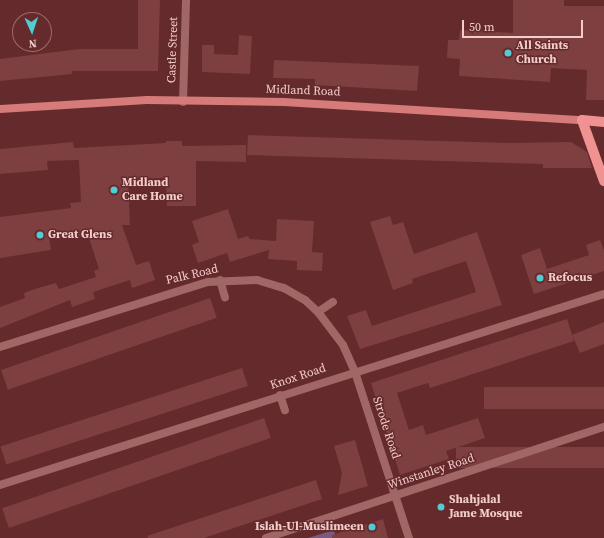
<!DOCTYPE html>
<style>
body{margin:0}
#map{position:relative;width:604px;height:538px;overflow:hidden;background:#652a2b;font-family:"Source Serif 4",serif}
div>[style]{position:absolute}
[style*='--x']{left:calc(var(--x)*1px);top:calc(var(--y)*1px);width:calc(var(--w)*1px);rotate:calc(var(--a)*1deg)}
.green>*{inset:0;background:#795b7f}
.building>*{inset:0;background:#7d3f40;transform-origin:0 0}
.lane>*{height:8px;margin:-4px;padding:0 4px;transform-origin:4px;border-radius:4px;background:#a16666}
.street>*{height:8px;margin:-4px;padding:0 4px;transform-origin:4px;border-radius:4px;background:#a16666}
.secondary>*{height:8px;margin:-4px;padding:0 4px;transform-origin:4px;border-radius:4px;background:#d67a7a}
.primary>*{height:10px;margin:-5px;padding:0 5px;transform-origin:5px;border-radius:5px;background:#f19292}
.dots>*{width:11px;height:11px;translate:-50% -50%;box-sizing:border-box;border:2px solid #652a2b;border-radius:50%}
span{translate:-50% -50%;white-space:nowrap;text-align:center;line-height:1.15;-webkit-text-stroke:3px #652a2b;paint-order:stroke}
.poi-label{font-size:12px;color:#f3cdcc;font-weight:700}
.left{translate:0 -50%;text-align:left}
.right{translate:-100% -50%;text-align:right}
.street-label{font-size:12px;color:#f3cdcc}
.north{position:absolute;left:12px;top:12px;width:40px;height:40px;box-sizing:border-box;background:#652a2b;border:1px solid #9e6b6b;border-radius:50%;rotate:177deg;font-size:11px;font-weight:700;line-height:16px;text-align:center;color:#f3cdcc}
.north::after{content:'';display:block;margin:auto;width:14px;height:18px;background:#51ccd3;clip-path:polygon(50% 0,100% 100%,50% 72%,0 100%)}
.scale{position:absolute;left:462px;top:20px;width:121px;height:18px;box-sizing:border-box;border:2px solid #f3cdcc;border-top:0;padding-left:5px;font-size:12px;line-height:14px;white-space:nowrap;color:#f3cdcc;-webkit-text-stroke:3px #652a2b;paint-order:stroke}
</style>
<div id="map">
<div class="green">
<i style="clip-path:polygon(334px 530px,336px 538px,308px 538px)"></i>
</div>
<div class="building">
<i style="clip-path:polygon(138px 0,160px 0,158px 71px,72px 71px,72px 74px,0 81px,0 59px,79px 49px,138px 49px)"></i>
<i style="clip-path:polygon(513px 0,564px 0,564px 6px,604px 6px,604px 100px,586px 100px,587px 70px,551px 68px,550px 82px,459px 76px,460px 59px,447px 58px,448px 40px,459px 40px,460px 30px,513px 33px)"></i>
<i style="clip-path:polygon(239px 35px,252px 36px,250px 74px,202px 72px,202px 45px,214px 45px,214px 54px,238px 55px)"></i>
<i style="clip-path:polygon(274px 60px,419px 66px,417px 91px,315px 85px,315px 79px,273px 78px)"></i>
<i style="clip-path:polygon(248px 135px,507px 143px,571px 142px,587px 152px,592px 168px,543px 168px,543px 164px,247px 155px)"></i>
<i style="clip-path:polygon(166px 141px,182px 141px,182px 146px,246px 145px,246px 162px,196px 161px,196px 206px,167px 206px,166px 178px,128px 179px,130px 225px,122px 225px,136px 265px,149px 261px,155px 280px,132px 288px,130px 280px,93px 292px,95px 299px,72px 307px,70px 300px,0 328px,0 307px,25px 298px,24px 293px,38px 288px,56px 283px,59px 289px,96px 277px,94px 271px,99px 269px,88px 235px,49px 237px,51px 250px,0 258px,0 217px,71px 208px,70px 203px,81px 202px,79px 160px,47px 161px,48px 170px,0 174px,0 149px,73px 142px,74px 148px,166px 143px)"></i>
<i style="clip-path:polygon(228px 209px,238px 239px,248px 236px,250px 239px,276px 241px,277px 219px,314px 221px,312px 252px,323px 253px,322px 271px,297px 270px,297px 261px,268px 259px,269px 250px,230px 262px,227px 253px,198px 263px,192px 245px,199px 242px,192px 221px)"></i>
<i style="clip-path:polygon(390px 216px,393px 225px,403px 222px,414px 254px,477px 232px,502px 305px,360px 349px,347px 316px,366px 310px,372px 326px,476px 292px,466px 261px,412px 279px,413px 283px,393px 290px,370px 222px)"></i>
<i style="clip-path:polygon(600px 240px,604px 250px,604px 271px,534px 294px,521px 255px,540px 248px,547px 269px,589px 255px,586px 245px)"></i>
<i style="left:210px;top:298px;width:21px;height:221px;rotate:71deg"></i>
<i style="clip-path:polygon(567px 319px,574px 341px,430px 388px,428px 383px,397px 393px,409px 430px,423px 425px,426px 435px,478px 418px,485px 438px,446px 451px,449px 459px,400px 475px,371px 383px)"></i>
<i style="clip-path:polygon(604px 322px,604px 344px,580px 353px,572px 335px)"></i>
<i style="left:242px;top:368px;width:19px;height:254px;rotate:72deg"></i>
<i style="left:604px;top:387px;width:22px;height:120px;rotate:90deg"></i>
<i style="left:264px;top:418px;width:21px;height:277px;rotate:71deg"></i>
<i style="clip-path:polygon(355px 440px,368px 486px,338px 495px,342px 473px,334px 446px)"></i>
<i style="left:604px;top:447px;width:21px;height:148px;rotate:90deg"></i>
<i style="clip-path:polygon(316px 480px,322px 499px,204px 538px,148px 538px,147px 536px)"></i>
<i style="clip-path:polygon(383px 519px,388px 538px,332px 538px,332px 535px)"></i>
</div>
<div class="lane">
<i style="--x:220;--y:280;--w:18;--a:74"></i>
<i style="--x:318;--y:312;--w:18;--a:-34"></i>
<i style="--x:280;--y:395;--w:16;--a:72"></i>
</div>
<div class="street">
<i style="--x:183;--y:102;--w:102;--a:-88.3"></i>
<i style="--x:0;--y:347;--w:218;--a:-17.4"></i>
<i style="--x:208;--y:282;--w:49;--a:-2.3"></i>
<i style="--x:257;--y:280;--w:28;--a:17"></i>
<i style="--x:284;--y:288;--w:24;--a:30"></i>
<i style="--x:305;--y:300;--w:18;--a:43"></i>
<i style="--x:318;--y:312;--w:41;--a:52.9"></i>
<i style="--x:343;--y:345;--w:30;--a:66"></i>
<i style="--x:355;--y:372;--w:175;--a:72"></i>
<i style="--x:0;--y:485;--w:633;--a:-17.55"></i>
<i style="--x:266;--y:538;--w:356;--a:-18.2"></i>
</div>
<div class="secondary">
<i style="--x:0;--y:109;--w:147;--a:-3.5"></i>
<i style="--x:147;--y:100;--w:137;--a:0.8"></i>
<i style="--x:284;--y:102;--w:299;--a:3.5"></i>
</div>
<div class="primary">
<i style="--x:604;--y:122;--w:22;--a:-175"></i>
<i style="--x:582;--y:120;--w:65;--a:70.2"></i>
</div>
<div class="dots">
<i style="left:508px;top:53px;background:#51ccd3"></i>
<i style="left:114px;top:190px;background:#51ccd3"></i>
<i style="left:40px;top:235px;background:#51ccd3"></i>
<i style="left:540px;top:278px;background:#51ccd3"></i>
<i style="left:441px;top:507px;background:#51ccd3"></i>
<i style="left:372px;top:527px;background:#51ccd3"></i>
</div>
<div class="poi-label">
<span class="left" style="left:516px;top:53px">All Saints<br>Church</span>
<span class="left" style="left:122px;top:190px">Midland<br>Care Home</span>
<span class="left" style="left:48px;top:235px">Great Glens</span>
<span class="left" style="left:548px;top:278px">Refocus</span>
<span class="left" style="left:449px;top:507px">Shahjalal<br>Jame Mosque</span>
<span class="right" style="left:364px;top:527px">Islah-Ul-Muslimeen</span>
</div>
<div class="street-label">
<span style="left:173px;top:50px;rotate:-88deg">Castle Street</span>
<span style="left:303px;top:91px;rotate:2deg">Midland Road</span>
<span style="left:192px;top:275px;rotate:-13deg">Palk Road</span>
<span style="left:298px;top:377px;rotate:-18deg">Knox Road</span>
<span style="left:386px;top:428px;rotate:72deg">Strode Road</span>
<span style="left:431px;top:472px;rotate:-18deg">Winstanley Road</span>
</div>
<div class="north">N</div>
<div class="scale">50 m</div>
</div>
